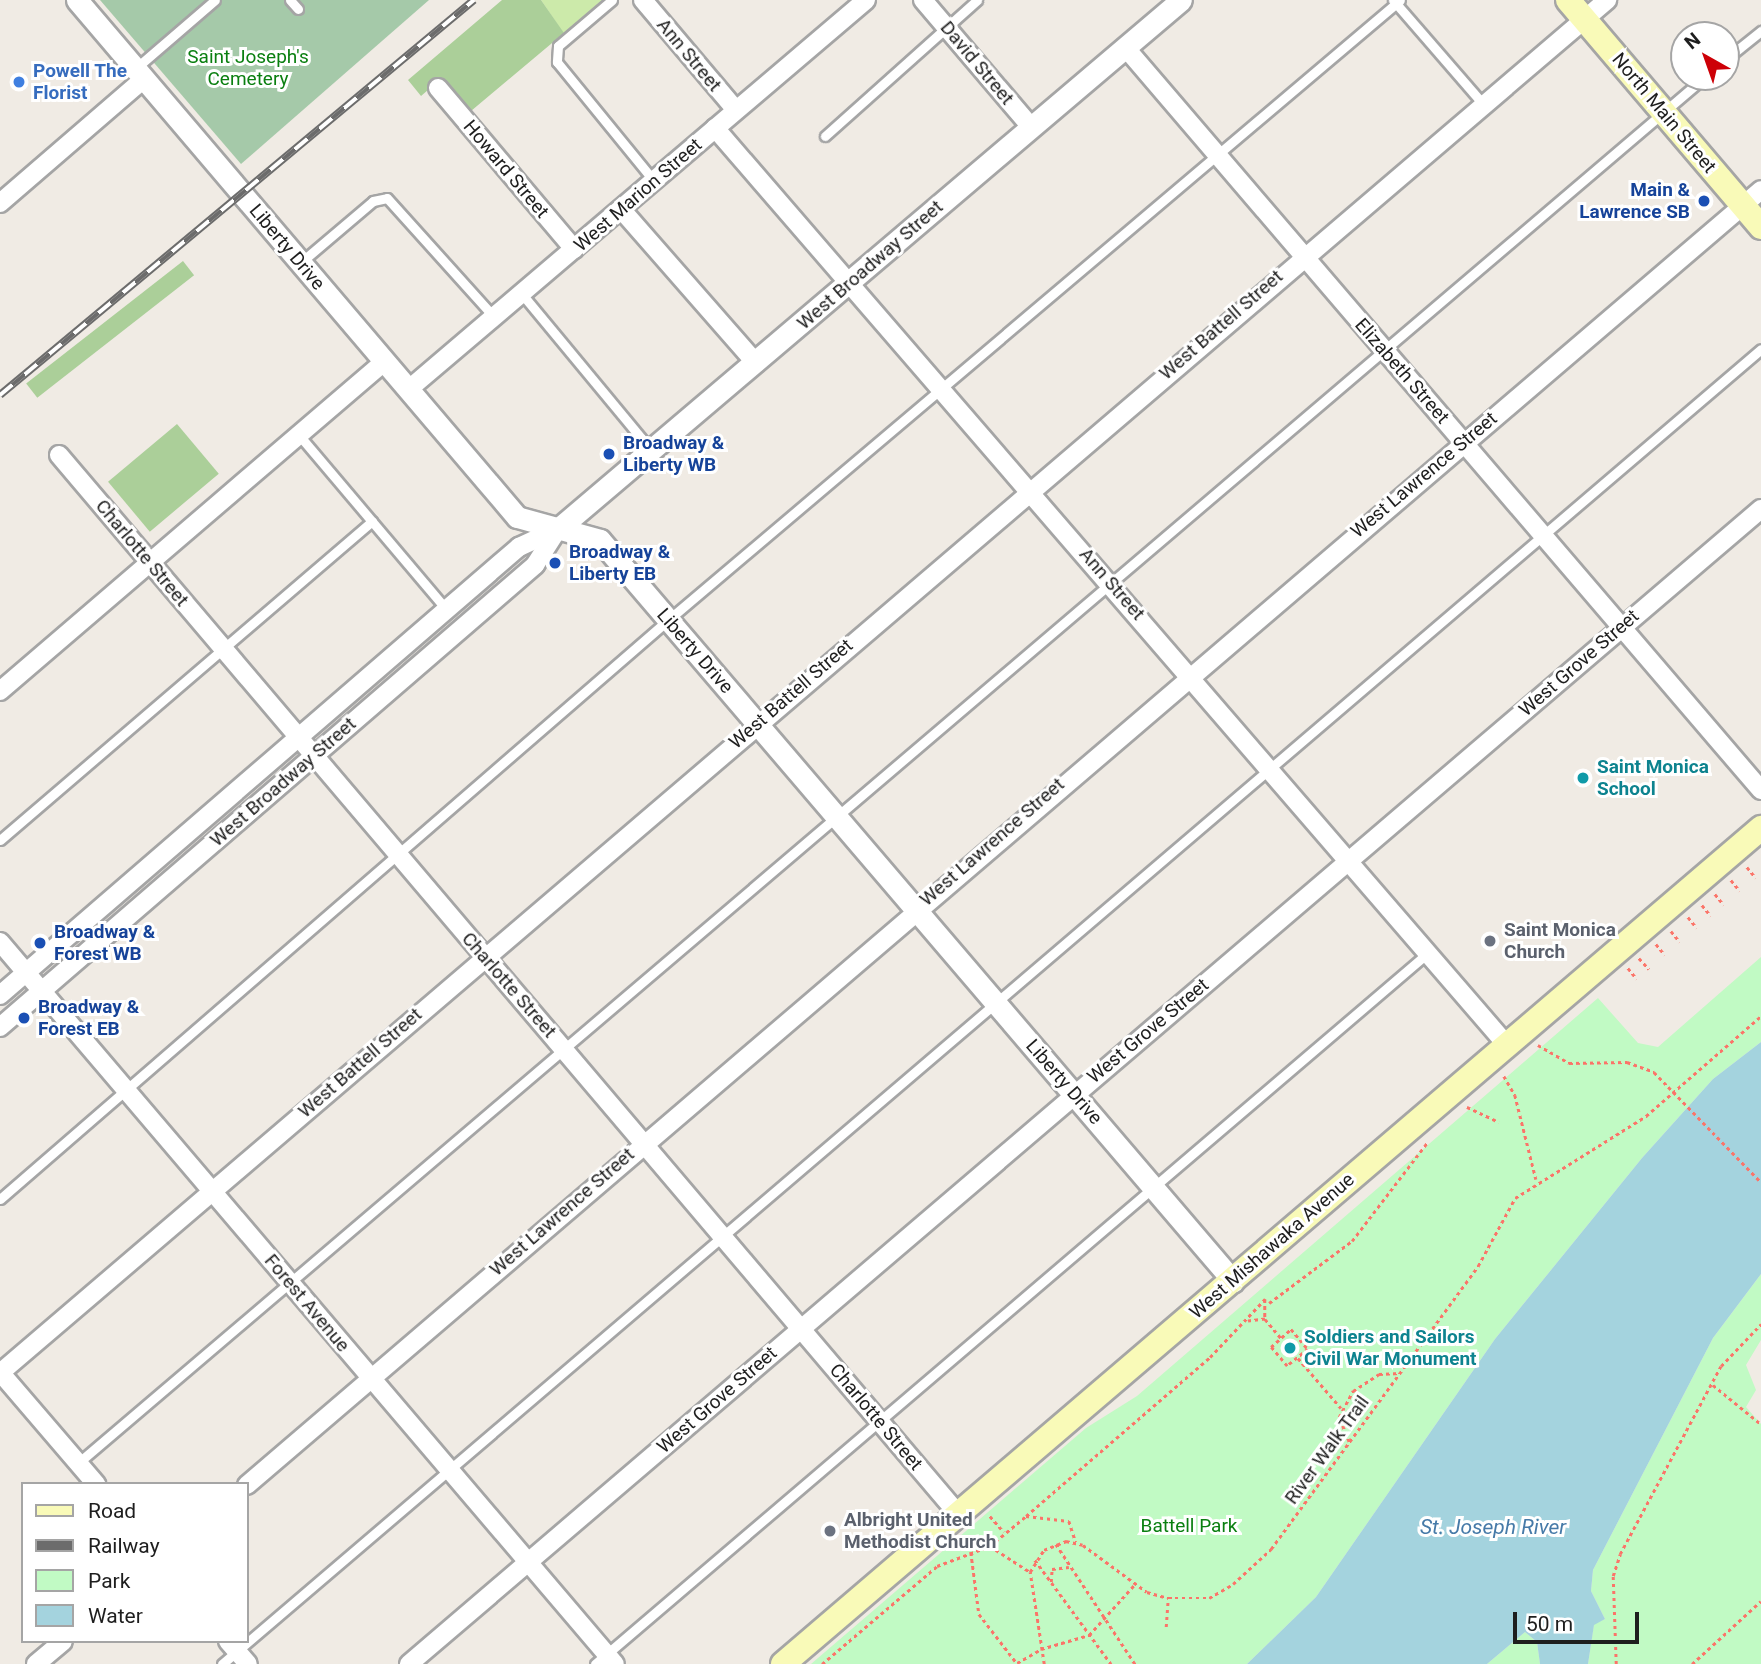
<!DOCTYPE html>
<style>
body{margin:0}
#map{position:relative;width:1761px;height:1664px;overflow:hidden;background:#f0ebe4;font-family:Roboto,sans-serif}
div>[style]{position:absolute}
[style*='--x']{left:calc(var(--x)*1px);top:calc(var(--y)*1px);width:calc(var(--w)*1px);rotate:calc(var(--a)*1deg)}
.grass>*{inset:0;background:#cceaaa}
.forest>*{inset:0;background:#abcf99;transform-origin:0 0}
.cemetery>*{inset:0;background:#a5c9a9}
.park>*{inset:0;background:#c1fac4}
.water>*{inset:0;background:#a4d3de}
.path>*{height:2.5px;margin-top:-1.25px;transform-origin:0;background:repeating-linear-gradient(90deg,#fb7469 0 3.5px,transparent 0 7px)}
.roads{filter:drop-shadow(2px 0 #a5a5a5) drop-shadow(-2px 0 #a5a5a5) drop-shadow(0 2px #a5a5a5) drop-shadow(0 -2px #a5a5a5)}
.service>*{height:9px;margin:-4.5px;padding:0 4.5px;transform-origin:4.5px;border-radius:4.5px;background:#fff}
.minor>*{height:18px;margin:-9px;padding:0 9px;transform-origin:9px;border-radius:9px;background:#fff}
.tertiary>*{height:21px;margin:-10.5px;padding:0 10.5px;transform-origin:10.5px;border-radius:10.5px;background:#fff}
.secondary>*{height:24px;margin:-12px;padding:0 12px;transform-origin:12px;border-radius:12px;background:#f9fab8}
.rail>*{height:8px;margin-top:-4px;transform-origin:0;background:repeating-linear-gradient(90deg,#fff 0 16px,#6c6c6c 0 32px);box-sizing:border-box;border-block:2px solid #6c6c6c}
.dots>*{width:19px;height:19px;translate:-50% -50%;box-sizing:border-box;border:4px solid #fff;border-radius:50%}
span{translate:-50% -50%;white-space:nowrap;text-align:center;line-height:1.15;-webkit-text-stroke:6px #fff;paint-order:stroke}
.street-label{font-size:19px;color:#1e1e1e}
.park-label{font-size:19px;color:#0a7f10}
.shop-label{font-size:19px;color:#366cbe;font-weight:700}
.left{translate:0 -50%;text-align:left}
.transit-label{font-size:19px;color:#164399;font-weight:700}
.right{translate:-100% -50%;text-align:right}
.culture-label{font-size:19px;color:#0d838f;font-weight:700}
.worship-label{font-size:19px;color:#5b616d;font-weight:700}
.water-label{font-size:21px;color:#467aa8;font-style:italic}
.legend{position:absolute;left:21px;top:1482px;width:228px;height:161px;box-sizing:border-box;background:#fff;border:2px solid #a5a5a5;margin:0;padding:9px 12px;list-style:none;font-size:21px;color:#1e1e1e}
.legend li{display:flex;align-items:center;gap:14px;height:35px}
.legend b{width:35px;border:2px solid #a5a5a5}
.north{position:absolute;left:1670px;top:21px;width:70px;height:70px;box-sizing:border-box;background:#fff;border:2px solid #a5a5a5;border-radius:50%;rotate:320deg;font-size:19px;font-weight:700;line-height:28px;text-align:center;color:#1e1e1e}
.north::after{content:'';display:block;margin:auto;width:24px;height:32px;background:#cd0007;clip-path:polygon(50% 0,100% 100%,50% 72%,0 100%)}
.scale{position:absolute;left:1513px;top:1612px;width:126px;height:32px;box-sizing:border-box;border:4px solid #1e1e1e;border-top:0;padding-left:9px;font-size:21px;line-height:24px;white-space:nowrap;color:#1e1e1e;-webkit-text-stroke:5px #fff;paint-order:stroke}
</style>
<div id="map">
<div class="grass">
<i style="clip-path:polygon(541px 0,605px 0,564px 34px)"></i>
</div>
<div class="forest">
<i style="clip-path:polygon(502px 0,541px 0,564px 33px,471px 111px,442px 78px,421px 96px,408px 80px)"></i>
<i style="left:183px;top:261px;width:18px;height:199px;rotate:52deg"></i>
<i style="left:177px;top:424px;width:65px;height:90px;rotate:50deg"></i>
</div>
<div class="cemetery">
<i style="clip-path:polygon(100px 0,429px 0,241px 164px)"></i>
</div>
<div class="park">
<i style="clip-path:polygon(1761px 957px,1761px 1042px,1713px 1079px,1642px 1158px,1495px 1339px,1316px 1597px,1247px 1664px,811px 1664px,1086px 1428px,1137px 1396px,1598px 998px,1638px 1043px,1658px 1047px)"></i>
<i style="clip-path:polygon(1761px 1274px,1761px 1340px,1746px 1365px,1756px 1390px,1746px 1407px,1761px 1424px,1761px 1664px,1588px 1664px,1594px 1624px,1605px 1619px,1591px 1591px,1593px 1570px,1713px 1338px)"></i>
<i style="clip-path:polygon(1525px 1632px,1537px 1642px,1540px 1664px,1487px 1664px)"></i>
</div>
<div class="water">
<i style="clip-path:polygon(1761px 1042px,1761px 1274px,1713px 1338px,1593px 1570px,1591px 1591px,1605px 1619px,1594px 1625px,1588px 1664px,1540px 1664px,1537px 1642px,1525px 1632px,1487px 1664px,1247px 1664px,1316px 1597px,1495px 1339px,1642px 1158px,1713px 1079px)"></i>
</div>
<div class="path">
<i style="--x:1747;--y:867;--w:14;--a:51"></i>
<i style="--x:1731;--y:880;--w:14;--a:51"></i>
<i style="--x:1715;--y:894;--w:14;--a:51"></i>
<i style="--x:1702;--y:905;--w:14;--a:51"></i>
<i style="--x:1688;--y:917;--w:14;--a:51"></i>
<i style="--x:1671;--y:931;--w:14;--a:51"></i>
<i style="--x:1656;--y:944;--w:14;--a:51"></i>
<i style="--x:1639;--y:958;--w:15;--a:48"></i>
<i style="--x:1628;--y:968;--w:14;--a:51"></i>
<i style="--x:1538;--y:1045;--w:36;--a:30"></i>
<i style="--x:1569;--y:1063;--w:58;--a:-1"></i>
<i style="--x:1627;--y:1062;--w:29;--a:20"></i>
<i style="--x:1654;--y:1072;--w:153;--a:45.8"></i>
<i style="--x:1504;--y:1076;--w:22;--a:60"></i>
<i style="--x:1515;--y:1095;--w:87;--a:76"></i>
<i style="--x:1467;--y:1107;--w:35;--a:25"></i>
<i style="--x:1269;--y:1303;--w:104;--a:-36.8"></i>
<i style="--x:1352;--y:1241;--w:123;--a:-52.6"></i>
<i style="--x:1265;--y:1319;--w:25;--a:50"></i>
<i style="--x:1291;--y:1329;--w:26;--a:50"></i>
<i style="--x:1308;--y:1349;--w:27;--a:141"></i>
<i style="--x:1287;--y:1366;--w:25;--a:-130"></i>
<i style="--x:1271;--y:1347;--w:27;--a:-42"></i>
<i style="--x:1298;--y:1358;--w:66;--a:49.3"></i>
<i style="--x:1713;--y:1385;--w:62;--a:39.1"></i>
<i style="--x:1349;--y:1442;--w:27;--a:-112"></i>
<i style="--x:1339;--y:1417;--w:30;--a:-62"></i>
<i style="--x:1353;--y:1391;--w:31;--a:-33"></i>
<i style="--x:1379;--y:1374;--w:21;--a:-3"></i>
<i style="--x:990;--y:1516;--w:21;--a:49"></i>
<i style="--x:1026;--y:1516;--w:43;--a:6.6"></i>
<i style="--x:1069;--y:1521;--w:22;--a:72"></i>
<i style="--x:1056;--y:1544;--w:144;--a:56.6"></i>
<i style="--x:990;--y:1546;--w:48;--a:33"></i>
<i style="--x:971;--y:1552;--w:63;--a:82.6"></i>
<i style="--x:979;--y:1614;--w:61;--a:52.4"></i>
<i style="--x:1035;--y:1560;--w:129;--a:53.8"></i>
<i style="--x:1051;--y:1582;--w:13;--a:-86"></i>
<i style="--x:1052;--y:1569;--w:17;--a:-7"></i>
<i style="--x:1166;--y:1627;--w:29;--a:-86"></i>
<i style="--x:1017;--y:1663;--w:28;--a:-30"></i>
<i style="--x:1041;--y:1649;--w:50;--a:-16.3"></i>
<i style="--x:1089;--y:1635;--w:70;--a:-47.9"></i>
<i style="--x:822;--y:1664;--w:151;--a:-40.4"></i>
<i style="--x:937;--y:1566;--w:57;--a:-20.7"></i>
<i style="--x:990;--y:1546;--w:47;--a:-39.8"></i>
<i style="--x:1026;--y:1516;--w:243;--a:-40.8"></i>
<i style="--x:1210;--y:1357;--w:80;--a:-46.5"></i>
<i style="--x:1265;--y:1299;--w:20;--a:90"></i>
<i style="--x:1265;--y:1319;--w:17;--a:173"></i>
<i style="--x:1044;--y:1664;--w:93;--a:-98.7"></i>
<i style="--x:1030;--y:1572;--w:26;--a:-58"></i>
<i style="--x:1044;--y:1550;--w:24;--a:-22"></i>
<i style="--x:1066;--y:1541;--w:17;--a:13"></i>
<i style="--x:1083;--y:1545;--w:79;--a:36.3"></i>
<i style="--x:1147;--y:1592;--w:22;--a:16"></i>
<i style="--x:1168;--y:1598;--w:41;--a:0"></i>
<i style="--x:1209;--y:1598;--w:28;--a:-30"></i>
<i style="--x:1233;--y:1584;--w:52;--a:-42.6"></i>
<i style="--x:1271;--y:1549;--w:351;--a:-53.8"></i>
<i style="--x:1478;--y:1266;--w:77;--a:-61.4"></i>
<i style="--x:1515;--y:1198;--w:155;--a:-32"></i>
<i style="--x:1646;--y:1116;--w:152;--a:-41"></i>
<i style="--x:1616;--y:1664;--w:88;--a:-92"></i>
<i style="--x:1613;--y:1576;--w:23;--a:-72"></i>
<i style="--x:1620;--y:1554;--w:213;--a:-61.8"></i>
<i style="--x:1721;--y:1366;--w:58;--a:-46.4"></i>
<i style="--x:1692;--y:1664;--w:93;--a:-42.4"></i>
</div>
<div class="roads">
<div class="service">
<i style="--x:290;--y:0;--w:12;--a:48"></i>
<i style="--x:612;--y:0;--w:71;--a:139.6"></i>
<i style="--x:558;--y:46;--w:16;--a:94"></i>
<i style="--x:557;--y:62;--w:154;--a:50.8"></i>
<i style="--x:1393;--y:0;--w:138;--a:49.1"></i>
<i style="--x:1726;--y:59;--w:45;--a:-38.7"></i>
<i style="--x:136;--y:68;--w:104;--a:-40.7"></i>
<i style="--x:825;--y:136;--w:204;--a:-41.8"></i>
<i style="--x:300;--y:263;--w:96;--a:-40.3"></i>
<i style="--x:373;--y:201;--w:14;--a:-12"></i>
<i style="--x:387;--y:198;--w:160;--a:48"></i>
<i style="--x:522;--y:294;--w:201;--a:50.4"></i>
<i style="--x:299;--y:435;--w:229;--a:49.8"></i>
<i style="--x:0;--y:840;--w:490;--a:-40.6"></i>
<i style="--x:0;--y:1199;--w:884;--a:-40.92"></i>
<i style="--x:668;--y:620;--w:959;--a:-40.26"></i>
<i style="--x:78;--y:1463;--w:2137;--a:-40.43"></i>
<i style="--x:222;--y:1664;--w:2024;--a:-40.51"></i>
<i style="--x:595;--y:1664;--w:1097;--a:-40.49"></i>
</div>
<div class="minor">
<i style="--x:643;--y:0;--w:144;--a:49.8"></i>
<i style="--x:923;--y:0;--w:167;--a:49.6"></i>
<i style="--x:1125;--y:47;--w:978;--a:49.44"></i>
<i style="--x:438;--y:88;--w:211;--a:49.8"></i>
<i style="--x:715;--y:128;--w:1209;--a:49.19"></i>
<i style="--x:0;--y:203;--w:191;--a:-40.8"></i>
<i style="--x:621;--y:209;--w:205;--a:48.8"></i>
<i style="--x:409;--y:389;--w:600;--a:-40.4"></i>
<i style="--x:59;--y:455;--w:1391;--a:49.67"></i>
<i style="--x:0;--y:691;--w:507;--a:-40.6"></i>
<i style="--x:0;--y:942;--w:948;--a:49.58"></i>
<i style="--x:0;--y:995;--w:686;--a:-40.8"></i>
<i style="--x:519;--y:547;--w:43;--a:-24.8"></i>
<i style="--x:0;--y:1027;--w:707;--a:-40.81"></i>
<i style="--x:535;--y:565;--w:43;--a:-57.4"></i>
<i style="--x:0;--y:1372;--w:148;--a:49.4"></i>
<i style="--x:0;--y:1373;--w:2114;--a:-40.51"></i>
<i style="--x:247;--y:1485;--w:1992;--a:-40.54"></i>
<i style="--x:228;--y:1641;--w:30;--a:49"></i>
<i style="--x:36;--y:1664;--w:35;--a:-40"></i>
<i style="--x:409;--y:1664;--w:1778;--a:-40.51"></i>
</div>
<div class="tertiary">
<i style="--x:77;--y:0;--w:679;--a:49.6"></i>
<i style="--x:517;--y:517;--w:86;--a:15.5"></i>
<i style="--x:600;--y:540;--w:975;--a:49.49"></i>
<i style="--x:558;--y:529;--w:817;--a:-40.34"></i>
</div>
<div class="secondary">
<i style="--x:1568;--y:0;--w:298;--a:49.6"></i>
<i style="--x:783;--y:1664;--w:1287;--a:-40.52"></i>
</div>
</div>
<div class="rail">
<i style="--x:0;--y:395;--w:617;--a:-39.81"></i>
</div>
<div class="dots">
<i style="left:19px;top:82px;background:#3f7fe0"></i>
<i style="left:1704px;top:201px;background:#1a4fb4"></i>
<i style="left:609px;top:454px;background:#1a4fb4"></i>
<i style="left:555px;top:563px;background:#1a4fb4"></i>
<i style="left:1583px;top:778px;background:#0f9aa8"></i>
<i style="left:1490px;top:941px;background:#6b7280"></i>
<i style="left:40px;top:943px;background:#1a4fb4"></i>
<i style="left:24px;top:1018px;background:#1a4fb4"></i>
<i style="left:1290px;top:1348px;background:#0f9aa8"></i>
<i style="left:830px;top:1531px;background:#6b7280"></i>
</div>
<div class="street-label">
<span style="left:689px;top:55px;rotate:50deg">Ann Street</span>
<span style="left:977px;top:63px;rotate:50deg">David Street</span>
<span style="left:1664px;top:113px;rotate:50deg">North Main Street</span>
<span style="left:506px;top:169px;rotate:50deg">Howard Street</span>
<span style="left:638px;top:195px;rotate:-41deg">West Marion Street</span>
<span style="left:287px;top:247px;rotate:50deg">Liberty Drive</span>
<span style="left:870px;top:265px;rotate:-41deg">West Broadway Street</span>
<span style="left:1221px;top:325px;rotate:-41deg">West Battell Street</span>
<span style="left:1402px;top:371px;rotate:49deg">Elizabeth Street</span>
<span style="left:1424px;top:475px;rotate:-40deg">West Lawrence Street</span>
<span style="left:142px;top:553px;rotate:50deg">Charlotte Street</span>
<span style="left:1112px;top:584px;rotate:49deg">Ann Street</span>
<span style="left:695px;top:651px;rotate:49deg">Liberty Drive</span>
<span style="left:1579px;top:663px;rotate:-41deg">West Grove Street</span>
<span style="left:791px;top:694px;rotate:-41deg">West Battell Street</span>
<span style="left:283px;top:782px;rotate:-41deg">West Broadway Street</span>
<span style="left:992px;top:842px;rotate:-41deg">West Lawrence Street</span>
<span style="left:509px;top:985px;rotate:49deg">Charlotte Street</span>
<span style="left:1148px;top:1031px;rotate:-40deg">West Grove Street</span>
<span style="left:360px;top:1063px;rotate:-41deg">West Battell Street</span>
<span style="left:1064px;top:1082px;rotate:49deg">Liberty Drive</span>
<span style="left:562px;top:1212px;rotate:-41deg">West Lawrence Street</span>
<span style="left:1272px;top:1246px;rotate:-41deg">West Mishawaka Avenue</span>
<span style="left:307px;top:1303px;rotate:50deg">Forest Avenue</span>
<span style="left:717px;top:1400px;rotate:-41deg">West Grove Street</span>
<span style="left:876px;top:1417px;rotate:50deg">Charlotte Street</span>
<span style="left:1327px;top:1450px;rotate:-54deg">River Walk Trail</span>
</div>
<div class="park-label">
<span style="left:248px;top:68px">Saint Joseph's<br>Cemetery</span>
<span style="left:1189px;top:1526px">Battell Park</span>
</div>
<div class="shop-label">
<span class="left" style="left:33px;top:82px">Powell The<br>Florist</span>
</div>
<div class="transit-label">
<span class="right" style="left:1690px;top:201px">Main &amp;<br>Lawrence SB</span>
<span class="left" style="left:623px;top:454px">Broadway &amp;<br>Liberty WB</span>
<span class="left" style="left:569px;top:563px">Broadway &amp;<br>Liberty EB</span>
<span class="left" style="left:54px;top:943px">Broadway &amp;<br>Forest WB</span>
<span class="left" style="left:38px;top:1018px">Broadway &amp;<br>Forest EB</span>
</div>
<div class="culture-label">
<span class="left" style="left:1597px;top:778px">Saint Monica<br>School</span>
<span class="left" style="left:1304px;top:1348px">Soldiers and Sailors<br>Civil War Monument</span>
</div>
<div class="worship-label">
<span class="left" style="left:1504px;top:941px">Saint Monica<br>Church</span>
<span class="left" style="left:844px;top:1531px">Albright United<br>Methodist Church</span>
</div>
<div class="water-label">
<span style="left:1493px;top:1527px">St. Joseph River</span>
</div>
<ul class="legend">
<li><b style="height:9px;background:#f9fab8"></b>Road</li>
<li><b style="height:9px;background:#6c6c6c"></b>Railway</li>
<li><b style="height:19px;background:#c1fac4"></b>Park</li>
<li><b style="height:19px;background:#a4d3de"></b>Water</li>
</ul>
<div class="north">N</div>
<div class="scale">50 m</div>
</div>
